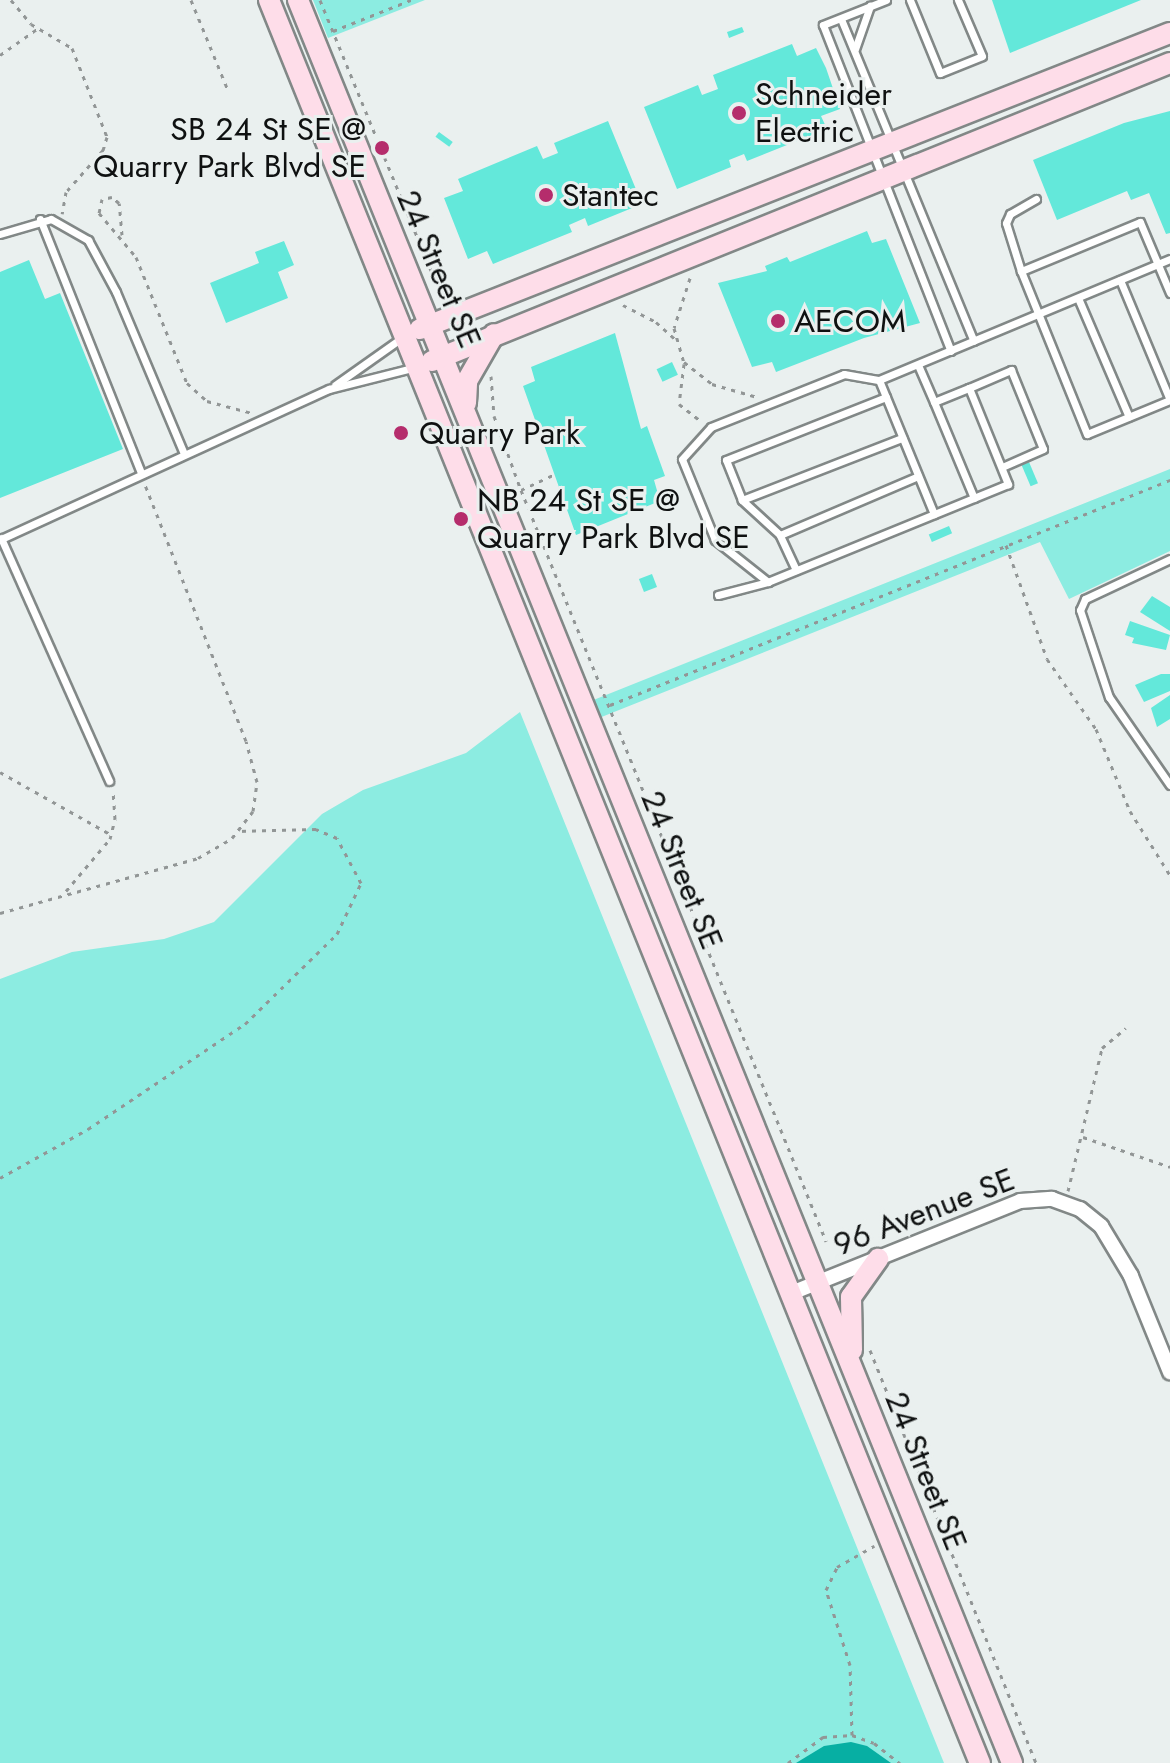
<!DOCTYPE html>
<style>
body{margin:0}
#map{position:relative;width:1170px;height:1763px;overflow:hidden;background:#eaf0ef;font-family:Jost,sans-serif}
div>[style]{position:absolute}
[style*='--x']{left:calc(var(--x)*1px);top:calc(var(--y)*1px);width:calc(var(--w)*1px);rotate:calc(var(--a)*1deg)}
.green>*{inset:0;background:#8cece1}
.water>*{inset:0;background:#07afa3}
.building>*{inset:0;background:#63e8da;transform-origin:0 0}
.path>*{height:3px;margin-top:-1.5px;transform-origin:0;background:repeating-linear-gradient(90deg,#929696 0 4px,transparent 0 10px)}
.roads{filter:drop-shadow(2px 0 #828887) drop-shadow(-2px 0 #828887) drop-shadow(0 2px #828887) drop-shadow(0 -2px #828887)}
.service>*{height:7px;margin:-3.5px;padding:0 3.5px;transform-origin:3.5px;border-radius:3.5px;background:#fff}
.minor>*{height:14px;margin:-7px;padding:0 7px;transform-origin:7px;border-radius:7px;background:#fff}
.secondary>*{height:20px;margin:-10px;padding:0 10px;transform-origin:10px;border-radius:10px;background:#fedde9}
.dots>*{width:22px;height:22px;translate:-50% -50%;box-sizing:border-box;border:4px solid #eaf0ef;border-radius:50%}
span{translate:-50% -50%;white-space:nowrap;text-align:center;line-height:1.15;-webkit-text-stroke:6px #eaf0ef;paint-order:stroke}
.poi-label{font-size:32px;color:#0f1111}
.left{translate:0 -50%;text-align:left}
.right{translate:-100% -50%;text-align:right}
.street-label{font-size:32px;color:#0f1111}
</style>
<div id="map">
<div class="green">
<i style="clip-path:polygon(313px 0,425px 0,328px 38px)"></i>
<i style="clip-path:polygon(1170px 469px,1170px 551px,1069px 599px,1040px 542px,599px 718px,591px 701px)"></i>
<i style="clip-path:polygon(520px 712px,944px 1763px,0 1763px,0 979px,72px 952px,164px 939px,214px 922px,322px 814px,363px 790px,466px 753px)"></i>
</div>
<div class="water">
<i style="clip-path:polygon(851px 1742px,867px 1746px,891px 1763px,796px 1763px,824px 1746px)"></i>
</div>
<div class="building">
<i style="clip-path:polygon(992px 0,1141px 0,1010px 53px)"></i>
<i style="clip-path:polygon(742px 27px,744px 32px,729px 38px,727px 32px)"></i>
<i style="clip-path:polygon(792px 44px,797px 56px,816px 48px,826px 68px,840px 109px,821px 116px,827px 129px,747px 161px,744px 154px,729px 160px,731px 167px,677px 189px,644px 107px,698px 85px,702px 95px,718px 89px,713px 75px)"></i>
<i style="clip-path:polygon(1170px 111px,1170px 233px,1166px 234px,1149px 193px,1131px 200px,1127px 191px,1057px 220px,1033px 160px,1124px 123px)"></i>
<i style="clip-path:polygon(608px 121px,642px 204px,588px 226px,585px 218px,569px 225px,572px 232px,493px 264px,487px 251px,468px 259px,444px 198px,463px 191px,458px 179px,537px 146px,543px 159px,558px 153px,554px 143px)"></i>
<i style="left:439px;top:132px;width:17px;height:6px;rotate:36deg"></i>
<i style="clip-path:polygon(867px 231px,872px 243px,886px 239px,920px 323px,864px 338px,776px 372px,772px 362px,752px 367px,718px 283px,767px 271px,765px 266px,787px 257px,790px 262px)"></i>
<i style="clip-path:polygon(284px 241px,294px 265px,278px 272px,288px 298px,226px 323px,210px 283px,259px 263px,255px 252px)"></i>
<i style="clip-path:polygon(29px 260px,45px 299px,60px 293px,123px 449px,0 498px,0 272px)"></i>
<i style="clip-path:polygon(615px 333px,641px 429px,647px 426px,665px 476px,654px 480px,660px 501px,576px 535px,523px 386px,535px 381px,531px 367px)"></i>
<i style="left:672px;top:362px;width:14px;height:17px;rotate:65deg"></i>
<i style="left:1029px;top:462px;width:23px;height:8px;rotate:67deg"></i>
<i style="left:949px;top:526px;width:8px;height:22px;rotate:67deg"></i>
<i style="left:652px;top:574px;width:14px;height:14px;rotate:69deg"></i>
<i style="clip-path:polygon(1152px 596px,1170px 607px,1170px 631px,1140px 612px)"></i>
<i style="clip-path:polygon(1130px 621px,1170px 635px,1166px 650px,1132px 643px,1134px 638px,1125px 635px)"></i>
<i style="clip-path:polygon(1161px 674px,1170px 674px,1170px 691px,1144px 702px,1135px 685px)"></i>
<i style="clip-path:polygon(1170px 695px,1170px 719px,1157px 727px,1151px 708px)"></i>
</div>
<div class="path">
<i style="--x:11;--y:0;--w:31;--a:50"></i>
<i style="--x:31;--y:24;--w:48;--a:30.3"></i>
<i style="--x:72;--y:48;--w:96;--a:68.5"></i>
<i style="--x:107;--y:137;--w:14;--a:107"></i>
<i style="--x:103;--y:150;--w:56;--a:131.4"></i>
<i style="--x:66;--y:192;--w:22;--a:100"></i>
<i style="--x:191;--y:0;--w:97;--a:67.7"></i>
<i style="--x:320;--y:0;--w:317;--a:67.7"></i>
<i style="--x:333;--y:31;--w:84;--a:-21.7"></i>
<i style="--x:0;--y:55;--w:45;--a:-35.1"></i>
<i style="--x:122;--y:235;--w:32;--a:-95"></i>
<i style="--x:119;--y:203;--w:9;--a:-139"></i>
<i style="--x:112;--y:197;--w:10;--a:169"></i>
<i style="--x:102;--y:199;--w:14;--a:102"></i>
<i style="--x:99;--y:213;--w:57;--a:49.9"></i>
<i style="--x:136;--y:257;--w:136;--a:68"></i>
<i style="--x:187;--y:383;--w:27;--a:42"></i>
<i style="--x:207;--y:401;--w:47;--a:14.9"></i>
<i style="--x:690;--y:278;--w:52;--a:107.7"></i>
<i style="--x:674;--y:328;--w:35;--a:74"></i>
<i style="--x:684;--y:362;--w:36;--a:38"></i>
<i style="--x:712;--y:384;--w:47;--a:16.1"></i>
<i style="--x:623;--y:305;--w:37;--a:27"></i>
<i style="--x:656;--y:322;--w:25;--a:42"></i>
<i style="--x:684;--y:364;--w:40;--a:97.1"></i>
<i style="--x:679;--y:404;--w:28;--a:38"></i>
<i style="--x:491;--y:376;--w:40;--a:85.7"></i>
<i style="--x:494;--y:416;--w:79;--a:70"></i>
<i style="--x:521;--y:490;--w:811;--a:67.9"></i>
<i style="--x:521;--y:490;--w:35;--a:-25"></i>
<i style="--x:1006;--y:545;--w:121;--a:70.2"></i>
<i style="--x:1047;--y:659;--w:85;--a:55"></i>
<i style="--x:1096;--y:729;--w:89;--a:67.5"></i>
<i style="--x:1130;--y:811;--w:75;--a:58"></i>
<i style="--x:610;--y:705;--w:604;--a:-21.89"></i>
<i style="--x:0;--y:772;--w:129;--a:29.4"></i>
<i style="--x:66;--y:891;--w:68;--a:-49.8"></i>
<i style="--x:110;--y:839;--w:21;--a:-76"></i>
<i style="--x:115;--y:819;--w:27;--a:-94"></i>
<i style="--x:0;--y:913;--w:205;--a:-15.5"></i>
<i style="--x:198;--y:858;--w:39;--a:-30"></i>
<i style="--x:232;--y:838;--w:34;--a:-52"></i>
<i style="--x:253;--y:811;--w:29;--a:-82"></i>
<i style="--x:257;--y:782;--w:42;--a:-105"></i>
<i style="--x:246;--y:741;--w:276;--a:-111.5"></i>
<i style="--x:1083;--y:1137;--w:92;--a:19"></i>
<i style="--x:0;--y:1178;--w:101;--a:-29.1"></i>
<i style="--x:88;--y:1129;--w:189;--a:-33.8"></i>
<i style="--x:245;--y:1024;--w:129;--a:-44.4"></i>
<i style="--x:337;--y:934;--w:56;--a:-64.8"></i>
<i style="--x:361;--y:883;--w:51;--a:-118.1"></i>
<i style="--x:337;--y:838;--w:23;--a:-157"></i>
<i style="--x:316;--y:829;--w:79;--a:178.5"></i>
<i style="--x:1068;--y:1191;--w:147;--a:-76.6"></i>
<i style="--x:1102;--y:1048;--w:31;--a:-40"></i>
<i style="--x:870;--y:1350;--w:445;--a:68.1"></i>
<i style="--x:852;--y:1735;--w:70;--a:-91.6"></i>
<i style="--x:850;--y:1665;--w:79;--a:-107.7"></i>
<i style="--x:826;--y:1590;--w:25;--a:-64"></i>
<i style="--x:837;--y:1567;--w:43;--a:-29.6"></i>
<i style="--x:788;--y:1763;--w:44;--a:-36.6"></i>
<i style="--x:823;--y:1737;--w:29;--a:-4"></i>
<i style="--x:852;--y:1735;--w:23;--a:20"></i>
<i style="--x:874;--y:1743;--w:33;--a:38"></i>
</div>
<div class="roads">
<div class="service">
<i style="--x:886;--y:0;--w:68;--a:158.4"></i>
<i style="--x:823;--y:25;--w:350;--a:68.6"></i>
<i style="--x:910;--y:0;--w:79;--a:67.7"></i>
<i style="--x:940;--y:73;--w:45;--a:-22"></i>
<i style="--x:982;--y:56;--w:61;--a:-113.2"></i>
<i style="--x:841;--y:19;--w:348;--a:67.6"></i>
<i style="--x:855;--y:49;--w:46;--a:-70.8"></i>
<i style="--x:40;--y:219;--w:273;--a:68.3"></i>
<i style="--x:0;--y:234;--w:53;--a:-16.4"></i>
<i style="--x:51;--y:219;--w:43;--a:29.6"></i>
<i style="--x:88;--y:240;--w:59;--a:61.7"></i>
<i style="--x:116;--y:292;--w:176;--a:67.2"></i>
<i style="--x:1021;--y:271;--w:50;--a:-107.4"></i>
<i style="--x:1006;--y:223;--w:10;--a:-66"></i>
<i style="--x:1010;--y:214;--w:30;--a:-30"></i>
<i style="--x:1120;--y:280;--w:130;--a:67.4"></i>
<i style="--x:1170;--y:293;--w:77;--a:-112.9"></i>
<i style="--x:1140;--y:222;--w:129;--a:157.6"></i>
<i style="--x:1021;--y:271;--w:176;--a:68"></i>
<i style="--x:1087;--y:434;--w:90;--a:-22.3"></i>
<i style="--x:1078;--y:298;--w:129;--a:66.8"></i>
<i style="--x:918;--y:365;--w:40;--a:66.6"></i>
<i style="--x:934;--y:402;--w:38;--a:-22"></i>
<i style="--x:969;--y:388;--w:104;--a:67.9"></i>
<i style="--x:1008;--y:484;--w:259;--a:157.8"></i>
<i style="--x:768;--y:582;--w:68;--a:-141.6"></i>
<i style="--x:715;--y:540;--w:87;--a:-112.2"></i>
<i style="--x:682;--y:459;--w:43;--a:-47.8"></i>
<i style="--x:711;--y:427;--w:143;--a:-21.7"></i>
<i style="--x:844;--y:374;--w:36;--a:10"></i>
<i style="--x:879;--y:380;--w:315;--a:-22.6"></i>
<i style="--x:879;--y:380;--w:145;--a:67.7"></i>
<i style="--x:335;--y:385;--w:83;--a:-35.2"></i>
<i style="--x:969;--y:388;--w:46;--a:-23.2"></i>
<i style="--x:1011;--y:370;--w:85;--a:67.9"></i>
<i style="--x:1043;--y:449;--w:45;--a:156.3"></i>
<i style="--x:934;--y:402;--w:104;--a:67.4"></i>
<i style="--x:742;--y:500;--w:43;--a:-111.8"></i>
<i style="--x:726;--y:460;--w:172;--a:-21.5"></i>
<i style="--x:780;--y:535;--w:52;--a:-137.4"></i>
<i style="--x:742;--y:500;--w:172;--a:-21.2"></i>
<i style="--x:1;--y:538;--w:266;--a:66"></i>
<i style="--x:1;--y:539;--w:361;--a:-24.6"></i>
<i style="--x:329;--y:389;--w:90;--a:-14.2"></i>
<i style="--x:1170;--y:559;--w:94;--a:154.8"></i>
<i style="--x:1085;--y:599;--w:12;--a:114"></i>
<i style="--x:1080;--y:610;--w:92;--a:71.6"></i>
<i style="--x:1109;--y:697;--w:107;--a:55.3"></i>
<i style="--x:796;--y:570;--w:38;--a:-115"></i>
<i style="--x:780;--y:535;--w:150;--a:-23.1"></i>
<i style="--x:718;--y:595;--w:52;--a:-14.6"></i>
</div>
<div class="minor">
<i style="--x:789;--y:1294;--w:249;--a:-21.9"></i>
<i style="--x:1020;--y:1201;--w:32;--a:-4"></i>
<i style="--x:1052;--y:1199;--w:30;--a:20"></i>
<i style="--x:1080;--y:1209;--w:27;--a:39"></i>
<i style="--x:1101;--y:1226;--w:58;--a:59"></i>
<i style="--x:1131;--y:1276;--w:104;--a:67.9"></i>
</div>
<div class="secondary">
<i style="--x:269;--y:0;--w:1901;--a:68.04"></i>
<i style="--x:298;--y:0;--w:1902;--a:67.95"></i>
<i style="--x:420;--y:329;--w:806;--a:-21.54"></i>
<i style="--x:432;--y:361;--w:796;--a:-21.99"></i>
<i style="--x:466;--y:403;--w:22;--a:-87"></i>
<i style="--x:467;--y:381;--w:54;--a:-60.1"></i>
<i style="--x:852;--y:1350;--w:53;--a:-91.1"></i>
<i style="--x:851;--y:1297;--w:47;--a:-54.6"></i>
</div>
</div>
<div class="dots">
<i style="left:739px;top:113px;background:#b52d6c"></i>
<i style="left:382px;top:148px;background:#b52d6c"></i>
<i style="left:546px;top:195px;background:#b52d6c"></i>
<i style="left:778px;top:321px;background:#b52d6c"></i>
<i style="left:401px;top:433px;background:#b52d6c"></i>
<i style="left:461px;top:519px;background:#b52d6c"></i>
</div>
<div class="poi-label">
<span class="left" style="left:755px;top:113px">Schneider<br>Electric</span>
<span class="right" style="left:366px;top:148px">SB 24 St SE @<br>Quarry Park Blvd SE</span>
<span class="left" style="left:562px;top:195px">Stantec</span>
<span class="left" style="left:794px;top:321px">AECOM</span>
<span class="left" style="left:419px;top:433px">Quarry Park</span>
<span class="left" style="left:477px;top:519px">NB 24 St SE @<br>Quarry Park Blvd SE</span>
</div>
<div class="street-label">
<span style="left:439px;top:269px;rotate:67deg">24 Street SE</span>
<span style="left:682px;top:870px;rotate:68deg">24 Street SE</span>
<span style="left:924px;top:1212px;rotate:-21deg">96 Avenue SE</span>
<span style="left:926px;top:1471px;rotate:68deg">24 Street SE</span>
</div>
</div>
